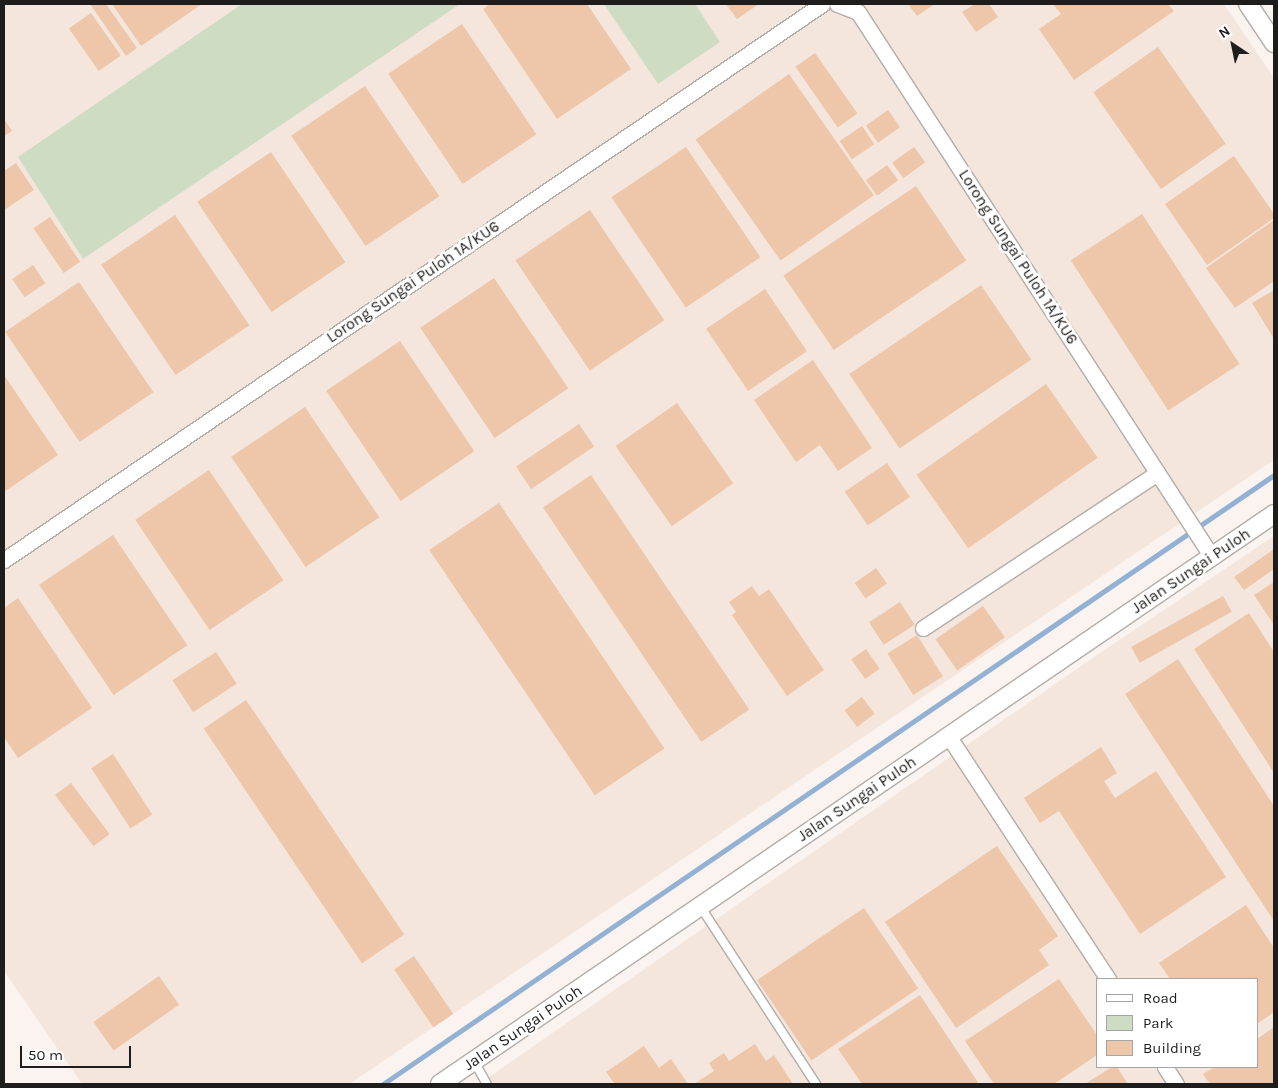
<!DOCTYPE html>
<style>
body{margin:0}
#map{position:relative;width:1278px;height:1088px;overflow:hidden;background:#fbf3ef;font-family:Karla,sans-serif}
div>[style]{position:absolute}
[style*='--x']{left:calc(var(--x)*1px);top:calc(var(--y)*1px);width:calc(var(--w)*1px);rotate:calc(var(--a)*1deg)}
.built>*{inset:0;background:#f4e6dd}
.green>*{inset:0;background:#cedcc3}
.stream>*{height:4.5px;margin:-2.25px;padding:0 2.25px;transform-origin:2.25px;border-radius:2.25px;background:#93b1d2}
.building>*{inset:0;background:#eec6aa;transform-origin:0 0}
.roads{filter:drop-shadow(1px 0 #b3ada8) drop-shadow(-1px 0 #b3ada8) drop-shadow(0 1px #b3ada8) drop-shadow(0 -1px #b3ada8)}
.service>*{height:8px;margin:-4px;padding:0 4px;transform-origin:4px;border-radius:4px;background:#fff}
.minor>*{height:15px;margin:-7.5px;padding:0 7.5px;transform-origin:7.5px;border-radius:7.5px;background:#fff}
.tertiary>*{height:18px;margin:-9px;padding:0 9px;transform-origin:9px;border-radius:9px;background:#fff}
span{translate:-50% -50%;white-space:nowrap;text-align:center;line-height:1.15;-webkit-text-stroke:5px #fff;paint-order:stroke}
.street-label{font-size:16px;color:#1f1d1b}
.frame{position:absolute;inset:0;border:5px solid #1f1d1b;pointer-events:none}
.legend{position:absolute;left:1096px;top:978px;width:162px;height:90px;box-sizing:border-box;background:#fff;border:1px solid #a5a5a4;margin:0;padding:6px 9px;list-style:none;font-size:15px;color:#1f1d1b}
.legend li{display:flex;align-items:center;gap:10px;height:25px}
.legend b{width:25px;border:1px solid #a5a5a4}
.north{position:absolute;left:1208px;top:20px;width:50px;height:50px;-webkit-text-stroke:4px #fff;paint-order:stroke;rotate:326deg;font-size:14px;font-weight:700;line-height:20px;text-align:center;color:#1f1d1b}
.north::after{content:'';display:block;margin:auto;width:18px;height:22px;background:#1f1d1b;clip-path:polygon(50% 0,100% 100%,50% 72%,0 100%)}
.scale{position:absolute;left:20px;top:1046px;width:111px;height:22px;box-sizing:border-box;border:2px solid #1f1d1b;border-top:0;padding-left:6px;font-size:15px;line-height:18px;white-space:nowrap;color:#1f1d1b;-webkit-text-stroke:4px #fff;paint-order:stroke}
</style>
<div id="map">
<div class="built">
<i style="clip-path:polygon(4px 4px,1224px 4px,1274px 78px,1274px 460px,349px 1084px,82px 1084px,4px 971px)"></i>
<i style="clip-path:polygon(evenodd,1274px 536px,1274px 1084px,479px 1084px,1094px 657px,1274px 536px,1097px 979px,1257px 979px,1257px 1067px,1097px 1067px,1097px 979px)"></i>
</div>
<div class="green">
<i style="clip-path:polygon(242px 4px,460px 4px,83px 259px,18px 157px)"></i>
<i style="clip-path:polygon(604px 4px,695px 4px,720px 42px,658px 84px)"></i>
</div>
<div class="stream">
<i style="--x:383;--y:1084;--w:1079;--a:-34.35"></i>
</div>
<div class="building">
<i style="clip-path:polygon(90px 4px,106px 4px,137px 48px,126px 56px)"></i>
<i style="clip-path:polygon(112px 4px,202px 4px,141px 46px)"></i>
<i style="clip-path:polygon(490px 4px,587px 4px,631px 69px,557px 119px,483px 9px)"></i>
<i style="clip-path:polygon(726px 4px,759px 4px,737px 19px)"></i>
<i style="clip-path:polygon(908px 4px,935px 4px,917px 16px)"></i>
<i style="clip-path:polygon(975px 4px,989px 4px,998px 17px,976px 32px,962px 12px)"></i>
<i style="clip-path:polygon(1053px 4px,1168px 4px,1174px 11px,1074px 80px,1039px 29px,1061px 14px)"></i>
<i style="left:91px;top:13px;width:52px;height:27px;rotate:55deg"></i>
<i style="left:462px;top:24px;width:133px;height:89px;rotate:56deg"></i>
<i style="left:1158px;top:47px;width:118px;height:79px;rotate:55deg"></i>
<i style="left:815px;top:53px;width:74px;height:24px;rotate:55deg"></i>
<i style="left:789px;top:74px;width:148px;height:114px;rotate:55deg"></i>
<i style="left:365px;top:86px;width:133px;height:89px;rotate:56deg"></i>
<i style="left:888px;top:110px;width:21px;height:27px;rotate:55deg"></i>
<i style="clip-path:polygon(4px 119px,12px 131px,4px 136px)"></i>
<i style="left:862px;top:126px;width:22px;height:27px;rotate:56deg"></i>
<i style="left:686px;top:147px;width:133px;height:90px;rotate:56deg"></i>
<i style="left:914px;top:147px;width:19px;height:27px;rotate:54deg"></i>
<i style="left:271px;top:152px;width:133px;height:89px;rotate:56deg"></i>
<i style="clip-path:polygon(1234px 156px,1274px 214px,1274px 218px,1207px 265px,1165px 204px)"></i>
<i style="clip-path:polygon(16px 163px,34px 190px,4px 210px,4px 171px)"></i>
<i style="left:887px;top:165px;width:19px;height:26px;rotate:54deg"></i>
<i style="left:916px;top:186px;width:90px;height:160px;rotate:56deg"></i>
<i style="left:590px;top:210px;width:133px;height:90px;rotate:56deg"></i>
<i style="left:1142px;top:214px;width:179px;height:85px;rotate:57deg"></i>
<i style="left:175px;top:215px;width:133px;height:89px;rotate:56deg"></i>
<i style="left:50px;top:217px;width:54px;height:20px;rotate:56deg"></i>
<i style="clip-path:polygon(1274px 220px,1274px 281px,1235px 308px,1206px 268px)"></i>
<i style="left:33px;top:265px;width:22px;height:25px;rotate:56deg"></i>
<i style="left:494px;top:278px;width:133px;height:89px;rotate:56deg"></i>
<i style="left:79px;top:282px;width:133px;height:89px;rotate:56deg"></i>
<i style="left:981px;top:285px;width:90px;height:159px;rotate:56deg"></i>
<i style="left:765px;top:289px;width:75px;height:71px;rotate:56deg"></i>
<i style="clip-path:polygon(1274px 290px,1274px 339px,1252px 303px)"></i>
<i style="left:400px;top:341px;width:133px;height:89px;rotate:56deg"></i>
<i style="clip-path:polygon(813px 360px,872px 448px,838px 471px,820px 445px,796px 462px,754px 400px)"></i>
<i style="clip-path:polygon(4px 375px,58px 455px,4px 492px)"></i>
<i style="left:1046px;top:384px;width:90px;height:158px;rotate:55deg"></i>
<i style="left:677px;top:403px;width:98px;height:75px;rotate:55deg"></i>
<i style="left:305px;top:407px;width:133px;height:89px;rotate:56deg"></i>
<i style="left:579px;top:424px;width:27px;height:76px;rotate:56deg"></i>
<i style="left:887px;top:463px;width:41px;height:51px;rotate:56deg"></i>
<i style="left:209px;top:470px;width:133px;height:89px;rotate:56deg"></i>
<i style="left:591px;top:475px;width:283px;height:58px;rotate:56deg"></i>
<i style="left:499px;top:503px;width:296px;height:84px;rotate:56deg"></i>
<i style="left:113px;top:535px;width:133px;height:89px;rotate:56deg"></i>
<i style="clip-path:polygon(1274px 549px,1274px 569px,1244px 590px,1234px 577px)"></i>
<i style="left:876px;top:568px;width:19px;height:26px;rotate:55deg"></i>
<i style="clip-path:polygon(1274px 582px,1274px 625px,1254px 595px)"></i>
<i style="clip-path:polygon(752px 586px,759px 596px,769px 589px,824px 670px,787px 696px,732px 615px,736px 612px,729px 602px)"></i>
<i style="left:1223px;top:596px;width:18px;height:105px;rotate:61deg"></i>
<i style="clip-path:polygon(18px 598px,92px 708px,18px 758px,4px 737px,4px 608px)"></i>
<i style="left:900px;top:602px;width:27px;height:37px;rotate:57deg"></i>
<i style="left:983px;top:606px;width:38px;height:58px;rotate:55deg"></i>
<i style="clip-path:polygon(1249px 613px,1274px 652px,1274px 773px,1194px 649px)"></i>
<i style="left:917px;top:635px;width:49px;height:35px;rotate:58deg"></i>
<i style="left:866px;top:649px;width:24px;height:18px;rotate:55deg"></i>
<i style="left:216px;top:652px;width:38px;height:52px;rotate:57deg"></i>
<i style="clip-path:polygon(1178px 659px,1274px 806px,1274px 921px,1125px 694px)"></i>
<i style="left:862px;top:697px;width:21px;height:22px;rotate:53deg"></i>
<i style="left:246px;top:700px;width:283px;height:51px;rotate:56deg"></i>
<i style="clip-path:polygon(1101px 747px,1117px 773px,1104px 781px,1115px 798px,1156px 771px,1226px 877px,1140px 934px,1059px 811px,1040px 823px,1024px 798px)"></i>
<i style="left:113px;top:754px;width:72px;height:26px;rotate:57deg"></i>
<i style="left:71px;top:783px;width:64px;height:20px;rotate:53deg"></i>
<i style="clip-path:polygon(997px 846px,1058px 936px,1039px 950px,1049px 965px,956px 1028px,885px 922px)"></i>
<i style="clip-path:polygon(1246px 905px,1274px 948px,1274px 1012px,1257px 1024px,1257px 979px,1170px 979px,1159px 963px)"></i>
<i style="left:864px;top:908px;width:97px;height:129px;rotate:56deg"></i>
<i style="left:414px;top:956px;width:70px;height:24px;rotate:56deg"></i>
<i style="left:159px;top:976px;width:35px;height:80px;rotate:55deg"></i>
<i style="clip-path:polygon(1059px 979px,1097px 1035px,1097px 1055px,1054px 1084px,994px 1084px,965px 1041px)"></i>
<i style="clip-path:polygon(920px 995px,979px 1084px,862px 1084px,838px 1049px)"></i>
<i style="clip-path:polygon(1274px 1027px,1274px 1084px,1210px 1084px,1203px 1074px,1215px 1067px,1257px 1067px,1257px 1039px)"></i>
<i style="clip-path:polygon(755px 1044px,766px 1061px,774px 1055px,793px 1084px,694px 1084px,714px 1071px,709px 1063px,724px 1053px,729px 1061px)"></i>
<i style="clip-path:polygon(644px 1046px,659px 1068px,671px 1059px,688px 1084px,615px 1084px,606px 1072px)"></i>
<i style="clip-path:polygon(1112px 1067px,1117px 1067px,1128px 1084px,1085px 1084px)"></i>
</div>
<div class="roads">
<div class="service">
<i style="--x:700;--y:906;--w:212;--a:56.9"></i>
<i style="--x:474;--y:1061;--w:26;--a:61"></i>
</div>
<div class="minor">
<i style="--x:837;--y:4;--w:22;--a:21"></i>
<i style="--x:858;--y:12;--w:650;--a:56.99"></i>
<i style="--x:4;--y:560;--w:989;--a:-34.2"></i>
<i style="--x:923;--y:628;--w:281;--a:-33.5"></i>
<i style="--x:949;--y:737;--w:290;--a:56.7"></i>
<i style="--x:1165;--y:1067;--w:20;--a:57"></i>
</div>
<div class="tertiary">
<i style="--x:1248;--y:4;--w:47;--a:56.3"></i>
<i style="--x:440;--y:1084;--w:1010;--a:-34.35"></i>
</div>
</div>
<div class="street-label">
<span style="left:1018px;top:257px;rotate:57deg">Lorong Sungai Puloh 1A/KU6</span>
<span style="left:413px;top:282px;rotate:-34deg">Lorong Sungai Puloh 1A/KU6</span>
<span style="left:1191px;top:571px;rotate:-34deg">Jalan Sungai Puloh</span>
<span style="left:857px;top:799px;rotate:-34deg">Jalan Sungai Puloh</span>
<span style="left:523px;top:1028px;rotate:-34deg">Jalan Sungai Puloh</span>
</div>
<div class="frame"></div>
<ul class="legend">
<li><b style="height:6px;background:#fff"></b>Road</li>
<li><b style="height:14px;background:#cedcc3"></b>Park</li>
<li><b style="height:14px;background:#eec6aa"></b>Building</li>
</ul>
<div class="north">N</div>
<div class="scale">50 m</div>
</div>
